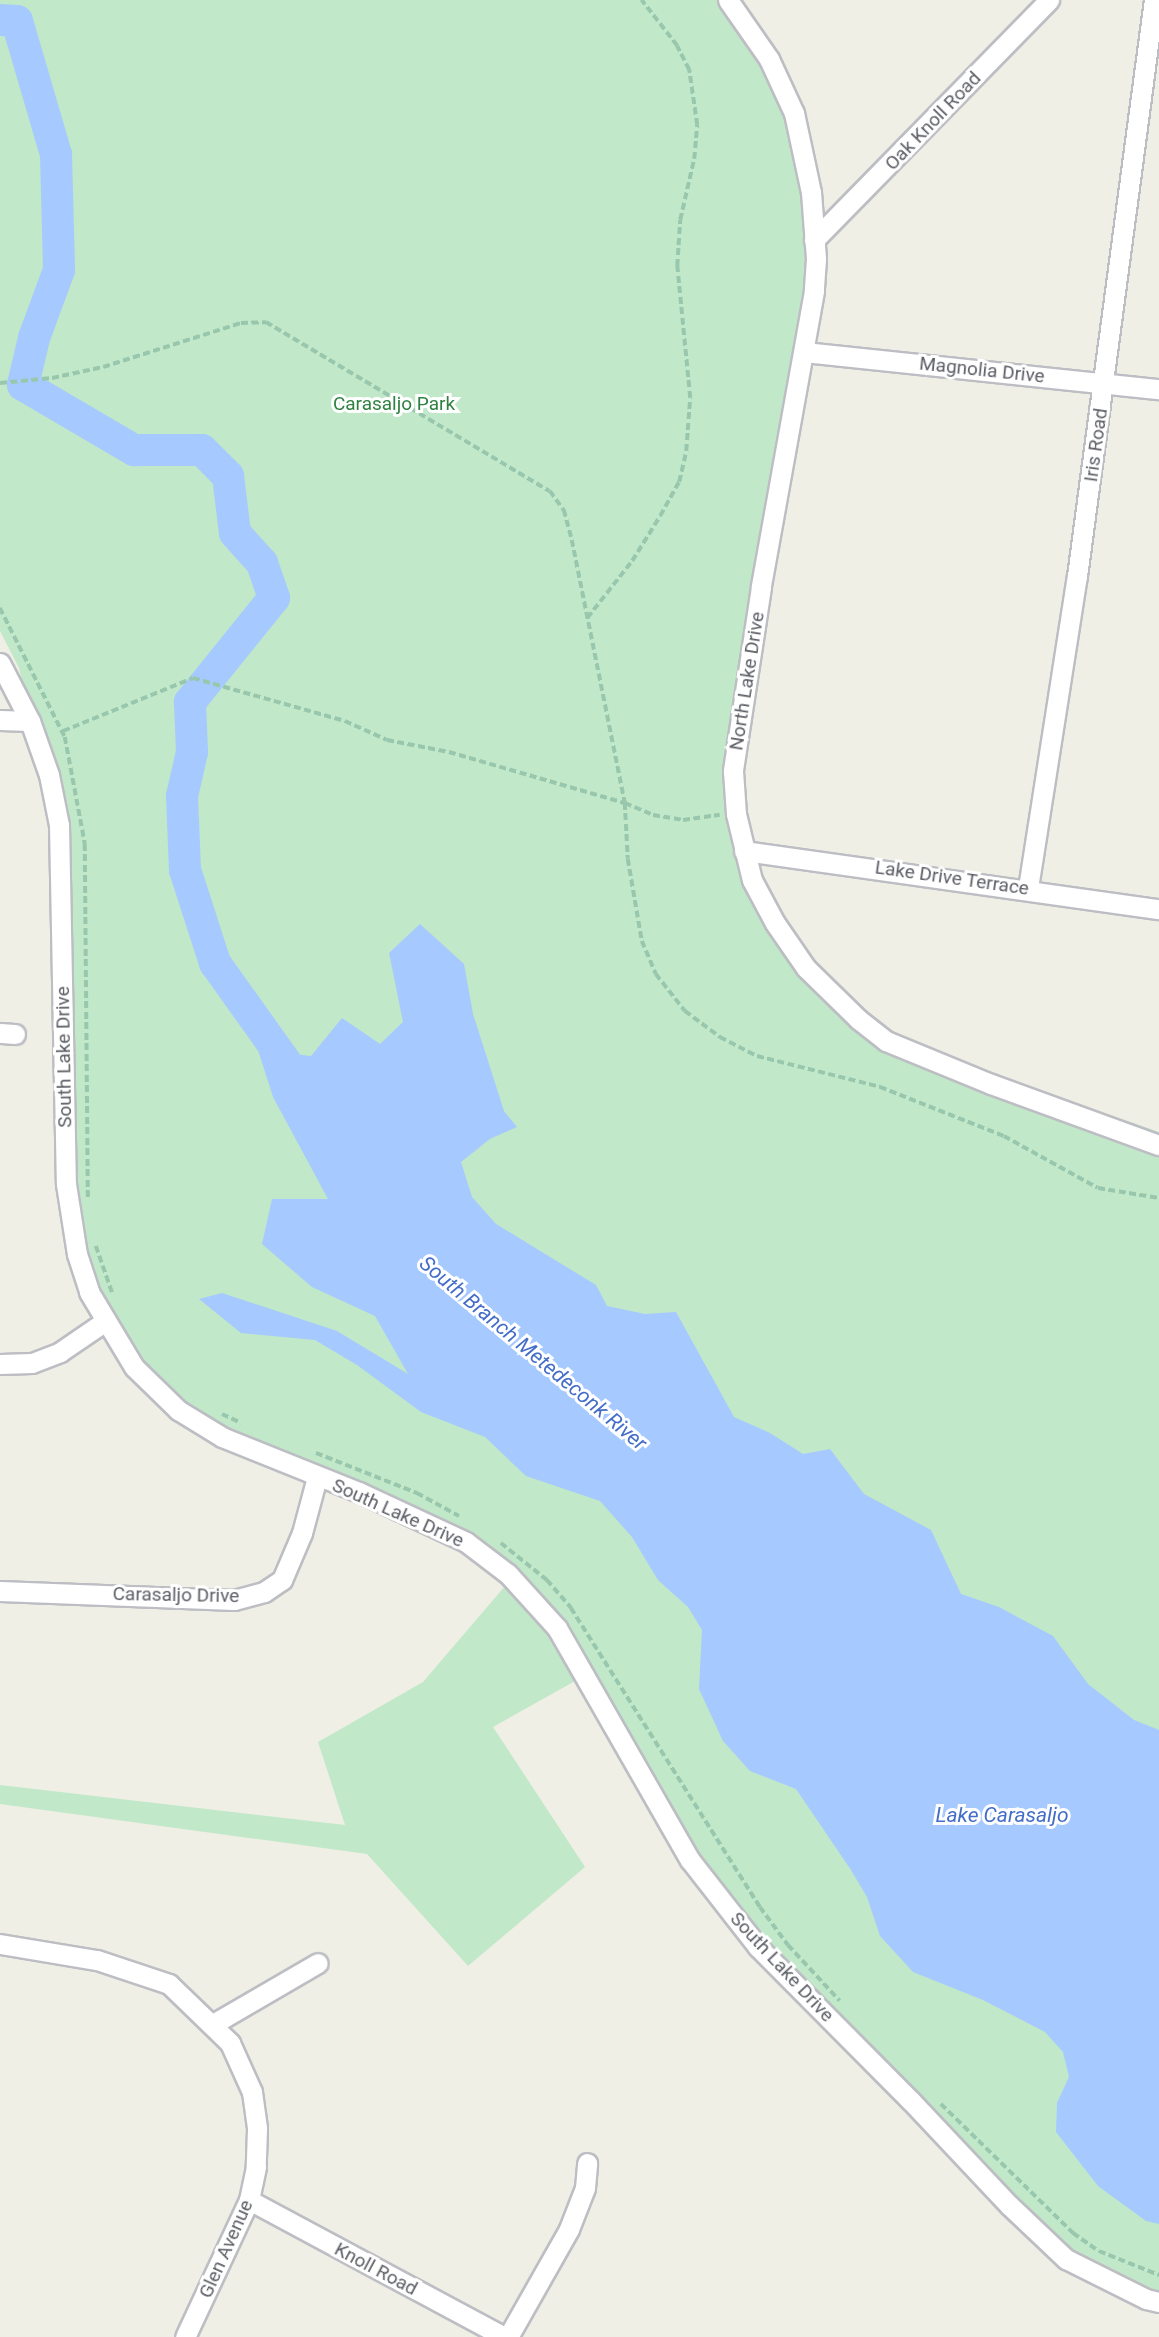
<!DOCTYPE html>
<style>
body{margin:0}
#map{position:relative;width:1159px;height:2337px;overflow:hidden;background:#f0efe5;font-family:Roboto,sans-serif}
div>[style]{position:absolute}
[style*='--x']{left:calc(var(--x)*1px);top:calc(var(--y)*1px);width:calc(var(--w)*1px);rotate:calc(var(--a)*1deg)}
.green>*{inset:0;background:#c1e8c8}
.water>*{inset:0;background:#a6c9ff}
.river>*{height:32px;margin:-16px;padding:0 16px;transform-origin:16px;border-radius:16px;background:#a6c9ff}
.path>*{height:3.5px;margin-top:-1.75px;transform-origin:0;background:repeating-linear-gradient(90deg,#99c7ad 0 7px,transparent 0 10.5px)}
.roads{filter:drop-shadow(2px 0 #bdbec4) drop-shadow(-2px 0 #bdbec4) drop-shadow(0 2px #bdbec4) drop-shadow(0 -2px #bdbec4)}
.minor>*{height:19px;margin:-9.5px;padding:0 9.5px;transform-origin:9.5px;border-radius:9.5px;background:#fff}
span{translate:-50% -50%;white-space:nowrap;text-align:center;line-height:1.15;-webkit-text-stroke:6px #fff;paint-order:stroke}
.street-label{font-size:19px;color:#5d5f66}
.park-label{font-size:19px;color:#308242}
.water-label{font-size:21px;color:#436dc8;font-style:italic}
</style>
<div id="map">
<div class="green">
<i style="clip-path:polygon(0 0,728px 0,783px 86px,816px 259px,736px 814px,783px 935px,889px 1038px,1159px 1132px,1159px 2302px,1066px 2259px,717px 1896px,584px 1676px,493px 1727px,585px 1867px,468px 1966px,367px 1854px,0 1804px,0 1785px,345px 1825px,318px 1742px,423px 1682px,512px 1578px,466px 1542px,222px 1437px,134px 1367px,77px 1254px,59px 837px,19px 668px,0 631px)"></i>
</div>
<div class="water">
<i style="clip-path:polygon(420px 924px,464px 964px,473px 1014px,504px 1111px,517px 1127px,490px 1139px,461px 1162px,472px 1197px,496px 1224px,596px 1285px,607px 1306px,645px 1314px,676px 1312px,734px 1417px,770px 1433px,803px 1454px,830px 1449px,864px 1494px,931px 1530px,961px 1594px,999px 1607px,1053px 1636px,1088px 1684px,1134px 1720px,1159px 1730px,1159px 2224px,1146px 2221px,1098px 2186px,1056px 2132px,1057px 2103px,1069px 2077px,1063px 2052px,1045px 2032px,983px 2000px,913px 1972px,880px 1936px,867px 1897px,851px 1870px,796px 1789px,750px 1771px,723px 1741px,699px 1689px,702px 1630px,688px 1607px,658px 1580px,632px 1537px,600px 1501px,526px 1476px,485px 1437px,421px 1412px,357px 1365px,315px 1340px,241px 1333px,199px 1299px,222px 1293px,337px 1331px,408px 1374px,375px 1316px,312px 1287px,262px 1244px,272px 1199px,328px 1199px,273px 1097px,258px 1050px,311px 1056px,342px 1018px,380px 1044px,403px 1022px,389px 953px)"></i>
</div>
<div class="river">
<i style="--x:0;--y:20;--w:17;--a:3"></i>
<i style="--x:17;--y:21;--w:139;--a:73.7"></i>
<i style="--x:56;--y:154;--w:116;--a:88.5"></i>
<i style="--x:59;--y:270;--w:72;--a:110.2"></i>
<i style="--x:34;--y:338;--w:48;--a:103.2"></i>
<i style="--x:23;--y:385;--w:129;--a:30.4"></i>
<i style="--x:134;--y:450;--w:68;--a:0"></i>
<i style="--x:202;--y:450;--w:37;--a:45"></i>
<i style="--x:228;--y:476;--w:57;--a:83"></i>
<i style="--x:235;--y:533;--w:40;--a:48"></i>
<i style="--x:262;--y:563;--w:37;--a:71"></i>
<i style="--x:274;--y:598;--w:134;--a:128.9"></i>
<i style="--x:190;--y:702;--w:50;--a:87.7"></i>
<i style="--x:192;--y:752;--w:45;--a:102.8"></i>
<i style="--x:182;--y:796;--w:74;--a:87.7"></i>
<i style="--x:185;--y:870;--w:98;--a:72.1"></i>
<i style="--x:215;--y:963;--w:153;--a:54.5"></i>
</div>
<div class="path">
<i style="--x:0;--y:383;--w:52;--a:-5.5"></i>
<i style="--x:52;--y:378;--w:52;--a:-12.2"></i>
<i style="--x:103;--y:367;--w:145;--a:-17.7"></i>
<i style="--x:241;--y:323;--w:25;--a:-2"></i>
<i style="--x:266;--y:322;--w:330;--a:30.8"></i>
<i style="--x:550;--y:491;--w:24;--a:54"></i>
<i style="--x:564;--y:510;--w:31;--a:75"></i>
<i style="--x:572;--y:540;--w:268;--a:78.6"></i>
<i style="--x:625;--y:803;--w:56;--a:86.9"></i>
<i style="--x:628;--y:859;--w:83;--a:80.3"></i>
<i style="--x:642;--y:941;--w:36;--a:67"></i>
<i style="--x:656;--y:974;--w:47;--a:51.9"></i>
<i style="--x:685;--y:1011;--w:44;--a:36.6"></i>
<i style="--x:720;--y:1037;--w:42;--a:27.2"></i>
<i style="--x:757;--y:1056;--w:127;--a:14.1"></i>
<i style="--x:880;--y:1087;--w:133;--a:21.6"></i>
<i style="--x:1004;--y:1136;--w:107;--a:29"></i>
<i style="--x:1098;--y:1188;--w:62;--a:9.3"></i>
<i style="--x:0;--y:608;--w:144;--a:63.3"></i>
<i style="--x:65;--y:737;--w:109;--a:79.4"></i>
<i style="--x:85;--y:844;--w:357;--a:89.5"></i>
<i style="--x:587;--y:618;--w:73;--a:-51.7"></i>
<i style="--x:632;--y:561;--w:53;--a:-58.1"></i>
<i style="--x:660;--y:516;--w:39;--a:-61"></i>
<i style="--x:679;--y:482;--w:32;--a:-77"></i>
<i style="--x:686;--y:451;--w:53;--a:-85.7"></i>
<i style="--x:690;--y:398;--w:133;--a:-95.6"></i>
<i style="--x:677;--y:266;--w:46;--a:-86.3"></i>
<i style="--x:680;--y:220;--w:63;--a:-77.1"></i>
<i style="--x:694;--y:159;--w:34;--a:-85"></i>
<i style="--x:697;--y:125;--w:56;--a:-98.3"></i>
<i style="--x:689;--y:70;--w:27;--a:-117"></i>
<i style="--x:677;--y:46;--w:58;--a:-128"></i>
<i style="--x:63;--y:731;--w:140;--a:-22.2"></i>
<i style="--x:193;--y:678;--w:158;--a:15.8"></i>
<i style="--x:345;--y:721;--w:46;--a:24.3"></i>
<i style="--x:387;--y:740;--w:63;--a:11"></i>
<i style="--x:449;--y:752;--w:183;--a:16.2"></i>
<i style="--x:625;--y:803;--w:30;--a:23"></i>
<i style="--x:653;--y:815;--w:30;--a:9"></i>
<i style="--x:683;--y:820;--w:37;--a:-8"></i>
<i style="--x:96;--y:1246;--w:49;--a:70.8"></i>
<i style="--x:222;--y:1414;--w:21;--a:25"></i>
<i style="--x:316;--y:1453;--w:109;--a:21.6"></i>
<i style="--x:417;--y:1493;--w:48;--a:28.7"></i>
<i style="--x:501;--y:1543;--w:59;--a:38.8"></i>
<i style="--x:547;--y:1580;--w:37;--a:49"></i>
<i style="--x:571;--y:1608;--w:354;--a:57.7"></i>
<i style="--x:760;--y:1907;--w:47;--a:53.6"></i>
<i style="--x:788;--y:1945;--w:76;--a:47.1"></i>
<i style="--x:941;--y:2104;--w:185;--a:44.3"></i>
<i style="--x:1073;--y:2233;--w:32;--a:35"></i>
<i style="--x:1099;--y:2251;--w:65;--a:21.8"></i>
</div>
<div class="roads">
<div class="minor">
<i style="--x:728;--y:0;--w:72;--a:55.2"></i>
<i style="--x:769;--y:59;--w:60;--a:65.2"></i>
<i style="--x:794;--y:113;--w:81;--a:77.9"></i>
<i style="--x:811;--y:192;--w:67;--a:85.7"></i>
<i style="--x:816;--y:259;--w:32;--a:94"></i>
<i style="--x:814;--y:291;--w:301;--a:100.2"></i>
<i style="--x:761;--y:587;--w:186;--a:98.7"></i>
<i style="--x:733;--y:771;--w:43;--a:86"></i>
<i style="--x:736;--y:814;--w:68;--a:76.4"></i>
<i style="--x:752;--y:880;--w:49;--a:61.9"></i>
<i style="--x:775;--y:923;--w:55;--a:55.4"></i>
<i style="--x:806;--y:968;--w:73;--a:44.4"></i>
<i style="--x:858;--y:1019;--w:36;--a:38"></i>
<i style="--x:886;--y:1041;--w:113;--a:22.3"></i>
<i style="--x:991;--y:1084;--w:179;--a:20"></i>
<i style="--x:814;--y:240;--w:336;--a:-45.6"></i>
<i style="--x:804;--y:352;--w:357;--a:6"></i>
<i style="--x:0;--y:663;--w:65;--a:62.7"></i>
<i style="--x:30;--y:721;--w:57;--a:70.6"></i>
<i style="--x:49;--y:775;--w:51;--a:78.7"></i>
<i style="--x:59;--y:825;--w:359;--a:88.9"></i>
<i style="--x:66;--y:1184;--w:71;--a:81.1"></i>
<i style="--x:77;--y:1254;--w:40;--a:72"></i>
<i style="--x:89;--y:1292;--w:87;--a:59"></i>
<i style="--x:134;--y:1367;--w:62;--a:44.3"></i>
<i style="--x:178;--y:1410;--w:52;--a:31.5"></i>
<i style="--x:222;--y:1437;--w:148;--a:21.9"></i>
<i style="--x:359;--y:1492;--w:118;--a:25"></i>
<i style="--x:466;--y:1542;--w:53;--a:37.3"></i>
<i style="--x:508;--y:1574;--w:73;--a:47.8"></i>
<i style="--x:557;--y:1628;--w:267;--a:60.2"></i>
<i style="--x:690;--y:1860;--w:110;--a:52"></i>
<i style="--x:758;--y:1947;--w:216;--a:45.2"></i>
<i style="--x:910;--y:2100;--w:144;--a:46.7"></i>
<i style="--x:1009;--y:2205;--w:79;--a:43.5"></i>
<i style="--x:1066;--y:2259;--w:89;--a:26.6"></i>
<i style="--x:1146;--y:2299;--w:13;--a:13"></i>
<i style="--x:0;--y:720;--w:30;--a:2"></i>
<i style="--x:744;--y:851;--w:419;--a:8"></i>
<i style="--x:1028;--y:888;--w:316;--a:-81.1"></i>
<i style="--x:1077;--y:576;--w:581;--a:-82.39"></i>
<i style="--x:0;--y:1033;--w:15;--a:4"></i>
<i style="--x:0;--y:1364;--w:32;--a:-2"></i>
<i style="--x:32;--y:1363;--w:30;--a:-21"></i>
<i style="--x:60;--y:1352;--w:53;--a:-34.3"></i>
<i style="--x:0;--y:1591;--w:234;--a:2.2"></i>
<i style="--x:234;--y:1600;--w:31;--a:-15"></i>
<i style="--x:264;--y:1592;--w:22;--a:-34"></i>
<i style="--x:282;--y:1580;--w:51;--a:-66.9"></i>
<i style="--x:302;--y:1533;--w:58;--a:-75"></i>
<i style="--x:0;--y:1944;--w:98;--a:9.4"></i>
<i style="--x:97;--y:1960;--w:76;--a:18.4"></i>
<i style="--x:169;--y:1984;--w:85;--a:44"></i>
<i style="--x:230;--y:2043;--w:54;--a:65.8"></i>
<i style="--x:252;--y:2092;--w:37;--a:82"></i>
<i style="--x:257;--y:2129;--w:38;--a:92"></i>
<i style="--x:256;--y:2167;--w:34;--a:102"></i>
<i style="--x:249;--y:2200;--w:151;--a:115"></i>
<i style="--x:213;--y:2024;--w:121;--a:-30.2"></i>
<i style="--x:249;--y:2200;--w:289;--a:28.2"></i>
<i style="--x:508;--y:2337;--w:124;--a:-60.5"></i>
<i style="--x:569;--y:2229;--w:44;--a:-68.7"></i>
<i style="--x:585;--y:2188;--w:25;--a:-85"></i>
</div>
</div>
<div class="street-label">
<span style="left:933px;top:121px;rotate:-46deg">Oak Knoll Road</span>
<span style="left:982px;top:370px;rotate:6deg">Magnolia Drive</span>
<span style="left:1096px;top:445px;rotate:-82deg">Iris Road</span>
<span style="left:747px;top:681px;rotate:-81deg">North Lake Drive</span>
<span style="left:952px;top:878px;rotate:8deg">Lake Drive Terrace</span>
<span style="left:64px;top:1057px;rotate:-91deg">South Lake Drive</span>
<span style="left:398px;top:1513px;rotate:24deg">South Lake Drive</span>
<span style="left:176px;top:1595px;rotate:1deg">Carasaljo Drive</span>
<span style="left:782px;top:1967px;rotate:47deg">South Lake Drive</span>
<span style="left:226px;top:2249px;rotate:-66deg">Glen Avenue</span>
<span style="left:376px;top:2269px;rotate:28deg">Knoll Road</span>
</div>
<div class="park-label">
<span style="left:394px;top:404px">Carasaljo Park</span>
</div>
<div class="water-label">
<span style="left:533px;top:1353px;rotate:40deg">South Branch Metedeconk River</span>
<span style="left:1002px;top:1815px">Lake Carasaljo</span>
</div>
</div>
